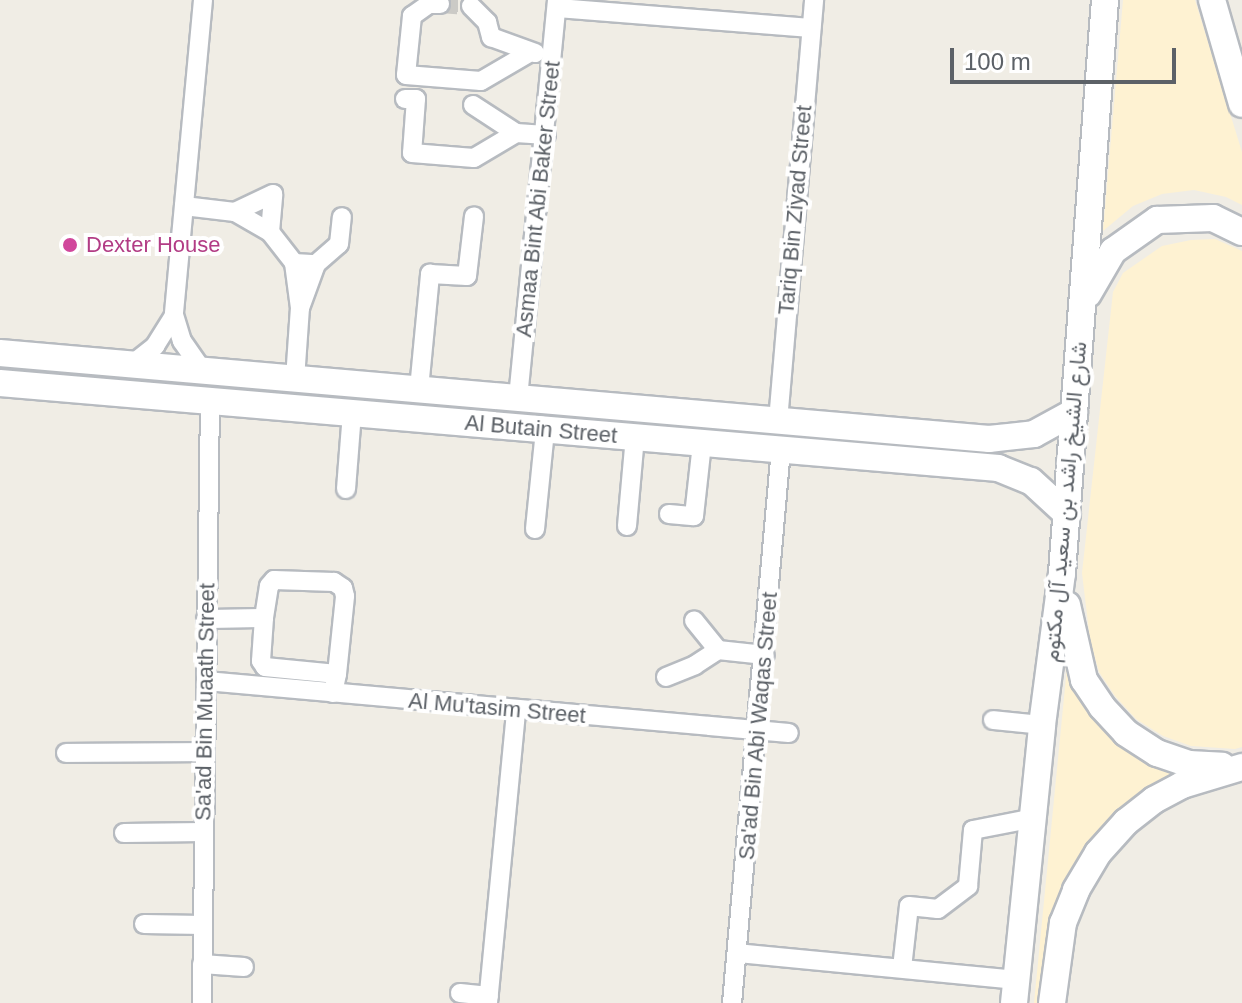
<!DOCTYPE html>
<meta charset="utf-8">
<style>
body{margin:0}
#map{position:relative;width:1242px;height:1003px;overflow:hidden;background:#f0ede5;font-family:Helvetica,Vazirmatn,sans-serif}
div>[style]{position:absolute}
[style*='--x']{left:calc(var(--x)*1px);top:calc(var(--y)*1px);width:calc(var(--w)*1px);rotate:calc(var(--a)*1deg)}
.sand>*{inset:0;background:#fef2d2}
.street-tunnel>*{height:18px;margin-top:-9px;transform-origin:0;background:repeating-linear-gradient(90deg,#cbcac6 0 18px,transparent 0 27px)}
.roads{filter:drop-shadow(2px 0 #b7bbc0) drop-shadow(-2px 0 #b7bbc0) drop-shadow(0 2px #b7bbc0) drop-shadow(0 -2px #b7bbc0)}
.street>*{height:18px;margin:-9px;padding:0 9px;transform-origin:9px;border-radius:9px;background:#fff}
.secondary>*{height:26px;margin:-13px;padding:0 13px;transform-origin:13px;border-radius:13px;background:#fff}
.dots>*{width:22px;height:22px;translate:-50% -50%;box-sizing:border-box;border:4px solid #fff;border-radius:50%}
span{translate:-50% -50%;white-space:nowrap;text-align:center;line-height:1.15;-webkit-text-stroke:8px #fff;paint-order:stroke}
.street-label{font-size:22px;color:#5c6167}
.hotel-label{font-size:22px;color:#b23c85}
.left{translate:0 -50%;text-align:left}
.scale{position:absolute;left:950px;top:48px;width:226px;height:36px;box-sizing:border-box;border:4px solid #5c6167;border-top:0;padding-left:10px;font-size:24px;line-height:28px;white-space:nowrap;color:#5c6167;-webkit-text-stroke:6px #fff;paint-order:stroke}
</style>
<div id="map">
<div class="sand">
<i style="clip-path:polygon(1123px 0,1195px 0,1242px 152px,1242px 205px,1226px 197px,1194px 190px,1162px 194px,1133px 206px,1103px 231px)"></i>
<i style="clip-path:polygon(1215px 239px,1242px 251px,1242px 747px,1235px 749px,1191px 746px,1163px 736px,1136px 719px,1115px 696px,1099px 672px,1090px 640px,1082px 573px,1113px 292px,1123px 273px,1162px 246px,1191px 240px)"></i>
<i style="clip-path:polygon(1067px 667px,1089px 707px,1119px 742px,1150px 766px,1184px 773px,1102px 834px,1046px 1003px,1034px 1003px)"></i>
</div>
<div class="street-tunnel">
<i style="--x:440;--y:4;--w:31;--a:4"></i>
</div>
<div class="roads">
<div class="street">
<i style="--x:203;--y:0;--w:316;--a:95.3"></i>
<i style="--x:174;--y:315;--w:27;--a:73"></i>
<i style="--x:182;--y:341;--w:37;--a:55"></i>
<i style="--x:440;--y:4;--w:11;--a:180"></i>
<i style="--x:429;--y:4;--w:21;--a:145"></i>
<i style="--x:412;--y:16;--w:59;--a:95.8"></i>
<i style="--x:406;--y:75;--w:75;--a:4.6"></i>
<i style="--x:481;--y:81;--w:56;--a:-30.3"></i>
<i style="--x:471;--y:6;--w:23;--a:45"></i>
<i style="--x:487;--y:22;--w:16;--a:75"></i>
<i style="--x:491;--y:37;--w:47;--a:20"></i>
<i style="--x:557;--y:8;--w:255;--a:4.5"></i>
<i style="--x:405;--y:99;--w:11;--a:0"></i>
<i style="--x:416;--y:99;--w:54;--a:94.2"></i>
<i style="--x:412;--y:153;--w:62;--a:4.6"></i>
<i style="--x:474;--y:158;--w:49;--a:-30.8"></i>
<i style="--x:516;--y:133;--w:30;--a:4"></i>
<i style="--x:473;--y:105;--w:51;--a:33.1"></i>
<i style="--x:184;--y:206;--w:51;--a:6.7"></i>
<i style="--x:270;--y:232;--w:38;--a:-85"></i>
<i style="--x:273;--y:194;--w:42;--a:154.7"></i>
<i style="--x:235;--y:212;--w:40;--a:29.7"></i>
<i style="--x:270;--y:232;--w:39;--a:52"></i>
<i style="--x:294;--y:263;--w:22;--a:3"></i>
<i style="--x:294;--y:263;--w:45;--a:82.4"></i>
<i style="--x:300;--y:308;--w:47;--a:-70"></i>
<i style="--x:316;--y:264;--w:30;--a:-41"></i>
<i style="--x:339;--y:244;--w:27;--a:-84"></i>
<i style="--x:131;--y:365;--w:31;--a:-38"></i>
<i style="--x:155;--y:346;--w:36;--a:-58"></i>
<i style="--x:295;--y:379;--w:71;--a:-86"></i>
<i style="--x:419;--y:389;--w:116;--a:-84.5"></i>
<i style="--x:430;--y:274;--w:37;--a:3"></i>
<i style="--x:467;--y:276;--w:60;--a:-83.3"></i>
<i style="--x:518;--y:398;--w:400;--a:-84.4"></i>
<i style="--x:778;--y:421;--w:423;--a:-85.1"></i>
<i style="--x:346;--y:489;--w:76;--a:-85.5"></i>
<i style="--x:669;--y:514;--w:25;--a:5"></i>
<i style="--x:694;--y:516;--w:73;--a:-83.7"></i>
<i style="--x:627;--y:526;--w:89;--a:-84.9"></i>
<i style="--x:535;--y:529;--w:100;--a:-84.2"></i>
<i style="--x:206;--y:619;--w:58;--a:-1"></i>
<i style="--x:718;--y:650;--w:47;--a:6.1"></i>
<i style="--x:666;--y:677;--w:31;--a:-22"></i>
<i style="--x:695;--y:665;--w:27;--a:-33"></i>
<i style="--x:718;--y:650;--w:38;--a:-129"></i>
<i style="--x:206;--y:681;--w:585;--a:5.1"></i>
<i style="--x:333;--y:693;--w:19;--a:-78"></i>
<i style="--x:337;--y:674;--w:78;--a:-84.1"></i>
<i style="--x:345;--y:596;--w:8;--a:-104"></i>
<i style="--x:343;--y:588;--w:11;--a:-146"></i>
<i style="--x:334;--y:582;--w:60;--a:-178.1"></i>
<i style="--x:274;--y:580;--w:8;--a:130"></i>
<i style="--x:269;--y:586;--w:32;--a:99"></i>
<i style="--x:264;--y:618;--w:43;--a:94"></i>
<i style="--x:261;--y:661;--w:7;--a:56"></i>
<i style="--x:265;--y:667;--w:72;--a:5.6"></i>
<i style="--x:993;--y:720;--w:49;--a:5.8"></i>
<i style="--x:66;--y:753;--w:139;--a:-0.4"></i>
<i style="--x:124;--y:833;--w:80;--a:-0.7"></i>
<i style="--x:144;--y:924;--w:59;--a:1"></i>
<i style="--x:737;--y:953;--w:280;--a:5.5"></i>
<i style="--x:202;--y:964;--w:42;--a:4.1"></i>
<i style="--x:902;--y:968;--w:62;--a:-83.6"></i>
<i style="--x:909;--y:906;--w:29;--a:6"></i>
<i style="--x:938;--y:909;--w:38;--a:-37"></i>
<i style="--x:968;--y:886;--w:56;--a:-84.9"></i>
<i style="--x:973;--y:830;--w:62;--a:-11.1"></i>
<i style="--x:460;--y:993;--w:29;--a:6"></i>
<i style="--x:202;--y:1003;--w:602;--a:-89.24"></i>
<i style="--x:488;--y:1003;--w:293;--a:-84.5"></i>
<i style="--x:732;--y:1003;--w:556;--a:-84.95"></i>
</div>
<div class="secondary">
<i style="--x:1212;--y:0;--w:108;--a:73.9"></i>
<i style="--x:1088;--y:294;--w:50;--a:-59.8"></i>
<i style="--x:1113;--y:251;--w:54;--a:-35.2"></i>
<i style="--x:1157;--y:220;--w:56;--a:-2"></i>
<i style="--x:1213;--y:218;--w:32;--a:26"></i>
<i style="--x:0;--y:353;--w:993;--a:4.97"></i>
<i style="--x:989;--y:439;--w:45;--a:-6.3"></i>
<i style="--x:1034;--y:434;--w:46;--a:-28.8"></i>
<i style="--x:0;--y:383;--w:1002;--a:4.87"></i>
<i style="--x:998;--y:468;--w:35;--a:22"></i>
<i style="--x:1031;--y:481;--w:49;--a:42.5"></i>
<i style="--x:1067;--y:605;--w:77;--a:77.2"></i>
<i style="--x:1084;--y:680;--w:32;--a:56"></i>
<i style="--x:1102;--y:707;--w:35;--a:47"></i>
<i style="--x:1126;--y:733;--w:37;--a:33"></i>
<i style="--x:1157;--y:753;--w:34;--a:19"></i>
<i style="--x:1189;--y:764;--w:33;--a:3"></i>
<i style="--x:1014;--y:1003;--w:279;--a:-84.2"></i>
<i style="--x:1042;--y:725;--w:153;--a:-82.5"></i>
<i style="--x:1062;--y:573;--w:575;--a:-85.71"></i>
<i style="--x:1052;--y:1003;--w:81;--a:-82.2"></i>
<i style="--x:1063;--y:923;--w:35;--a:-68"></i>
<i style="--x:1076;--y:890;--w:43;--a:-59.3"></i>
<i style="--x:1098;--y:853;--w:42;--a:-47.9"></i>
<i style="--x:1126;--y:822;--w:36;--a:-38"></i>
<i style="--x:1154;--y:800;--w:32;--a:-28"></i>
<i style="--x:1182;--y:785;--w:63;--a:-16.7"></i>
</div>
</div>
<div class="dots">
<i style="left:70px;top:245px;background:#d1479c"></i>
</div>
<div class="street-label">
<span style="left:538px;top:199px;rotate:-84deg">Asmaa Bint Abi Baker Street</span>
<span style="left:795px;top:210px;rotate:-85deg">Tariq Bin Ziyad Street</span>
<span style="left:541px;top:429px;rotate:5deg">Al Butain Street</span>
<span style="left:1065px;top:502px;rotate:-85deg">شارع الشيخ راشد بن سعيد آل مكتوم</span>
<span style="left:205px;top:702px;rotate:-89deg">Sa'ad Bin Muaath Street</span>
<span style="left:497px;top:708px;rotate:5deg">Al Mu'tasim Street</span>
<span style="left:758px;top:726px;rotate:-85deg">Sa'ad Bin Abi Waqas Street</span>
</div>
<div class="hotel-label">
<span class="left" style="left:86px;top:245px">Dexter House</span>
</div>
<div class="scale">100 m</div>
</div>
